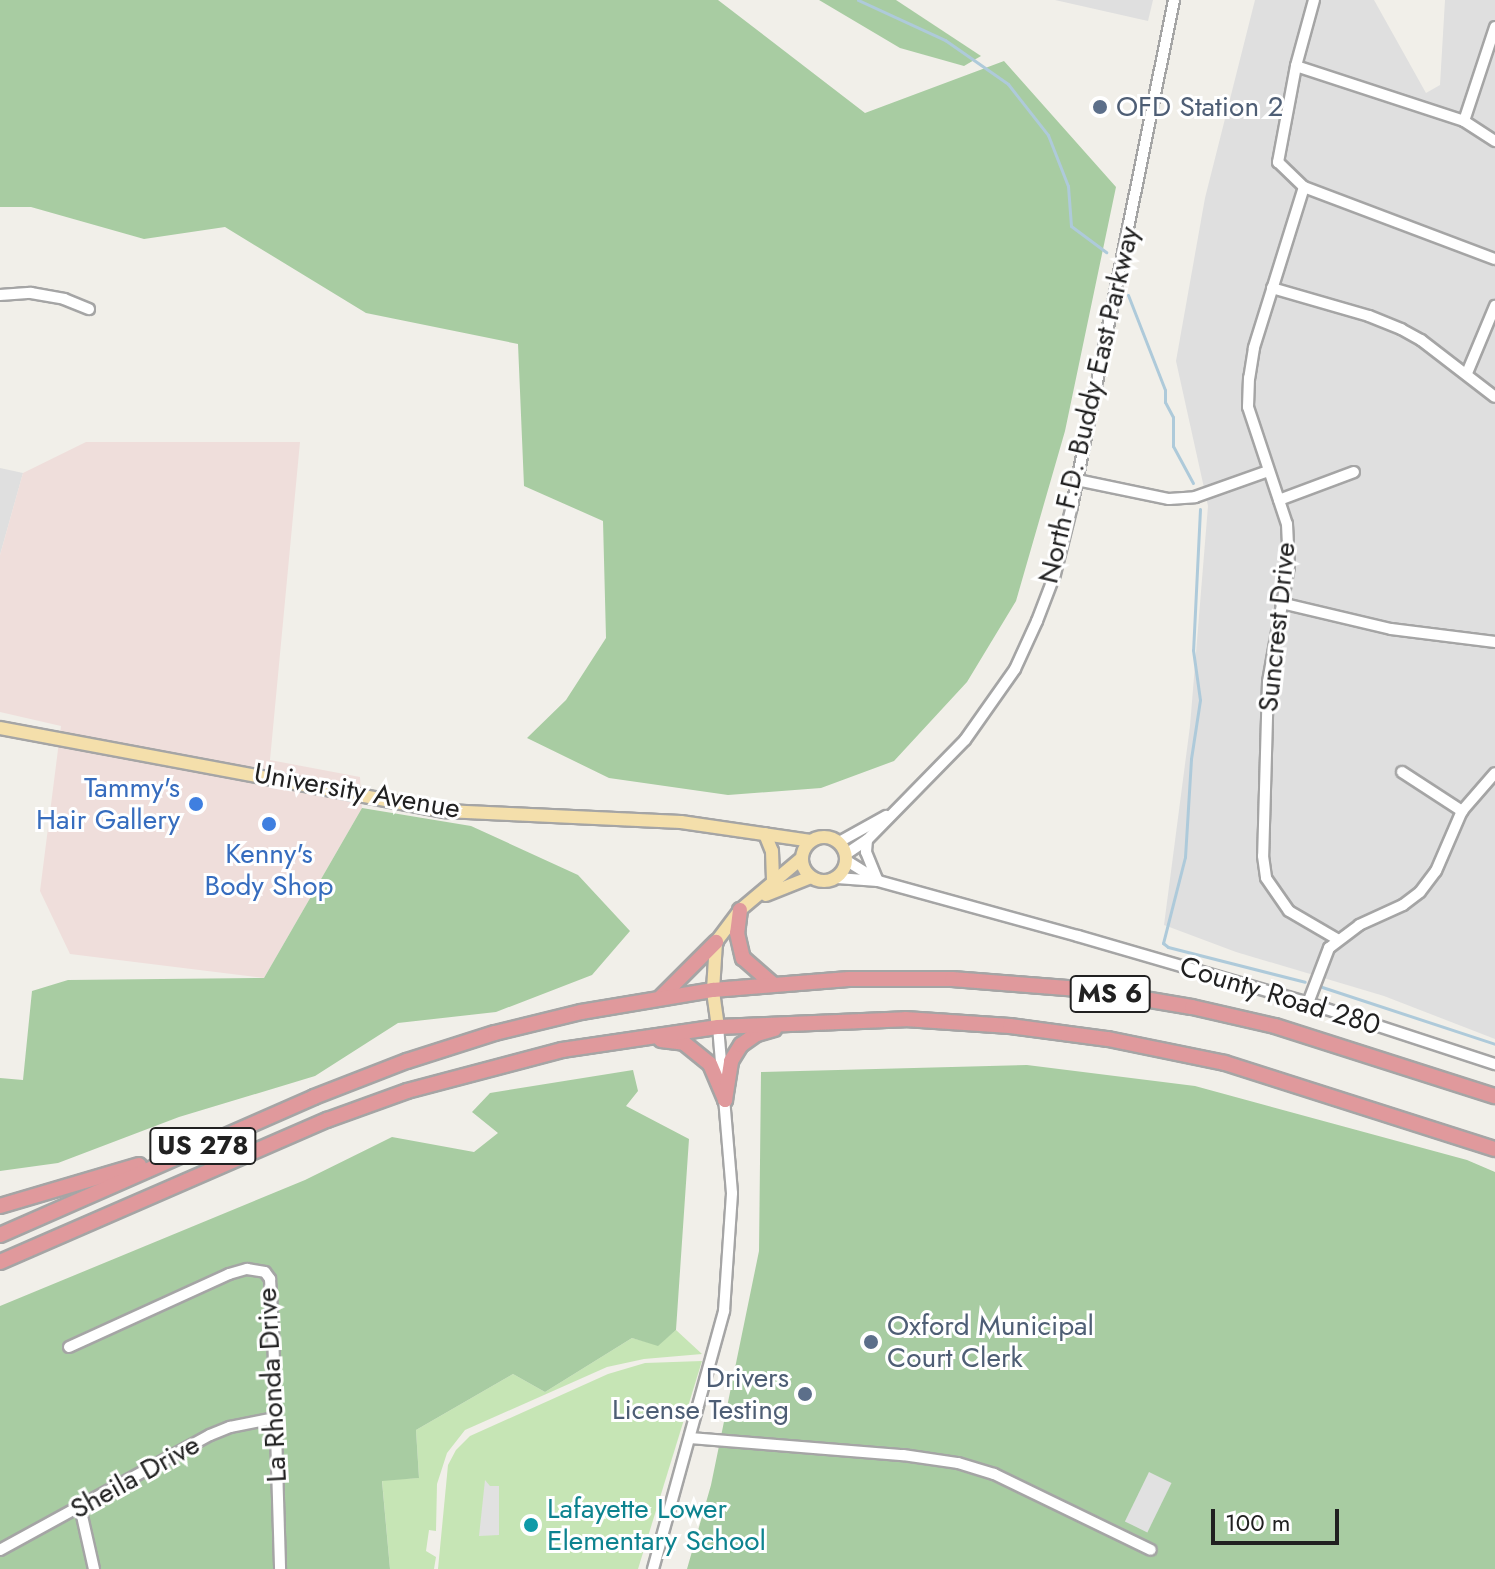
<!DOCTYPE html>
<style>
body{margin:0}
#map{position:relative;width:1495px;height:1569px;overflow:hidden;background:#f1efe9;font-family:Jost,sans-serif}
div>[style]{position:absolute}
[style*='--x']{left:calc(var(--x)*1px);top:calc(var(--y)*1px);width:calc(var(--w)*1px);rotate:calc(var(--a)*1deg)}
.residential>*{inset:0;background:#dfdfdf}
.commercial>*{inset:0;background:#efdedb}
.grass>*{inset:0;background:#c6e5b5}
.forest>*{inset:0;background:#a8cca2}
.parking>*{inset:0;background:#e1e1e1;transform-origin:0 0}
.stream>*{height:3px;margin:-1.5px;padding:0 1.5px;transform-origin:1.5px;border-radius:1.5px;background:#aecada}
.roads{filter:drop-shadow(2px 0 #a5a5a5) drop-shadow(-2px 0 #a5a5a5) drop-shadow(0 2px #a5a5a5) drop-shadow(0 -2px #a5a5a5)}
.minor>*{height:10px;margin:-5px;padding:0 5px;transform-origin:5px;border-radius:5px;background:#fff}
.major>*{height:12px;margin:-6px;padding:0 6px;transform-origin:6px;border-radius:6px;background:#f4dfab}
.major>.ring{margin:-6px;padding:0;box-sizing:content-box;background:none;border:12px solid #f4dfab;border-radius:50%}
.highway>*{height:14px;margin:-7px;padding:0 7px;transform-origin:7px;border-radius:7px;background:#e0999c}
.dots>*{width:22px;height:22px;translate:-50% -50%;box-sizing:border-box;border:4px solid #fff;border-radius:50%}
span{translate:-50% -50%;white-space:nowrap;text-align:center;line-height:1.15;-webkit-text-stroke:6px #fff;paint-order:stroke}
.shield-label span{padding:2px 6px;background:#fff;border:2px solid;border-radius:6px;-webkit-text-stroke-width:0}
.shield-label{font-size:26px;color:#212121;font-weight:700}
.service-label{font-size:28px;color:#4e5e75}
.left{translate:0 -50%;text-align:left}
.right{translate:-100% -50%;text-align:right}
.street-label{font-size:28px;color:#212121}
.shop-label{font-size:28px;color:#366cbe}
.culture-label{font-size:28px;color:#0d838f}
.scale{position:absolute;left:1211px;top:1509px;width:128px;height:36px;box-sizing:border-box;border:4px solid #212121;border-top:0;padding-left:10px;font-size:24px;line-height:28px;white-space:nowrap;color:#212121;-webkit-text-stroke:6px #fff;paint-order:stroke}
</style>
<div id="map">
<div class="residential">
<i style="clip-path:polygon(1055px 0,1153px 0,1148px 21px)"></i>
<i style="clip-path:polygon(1255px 0,1374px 0,1426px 93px,1440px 85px,1445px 0,1495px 0,1495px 1039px,1384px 996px,1236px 952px,1164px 925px,1190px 726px,1208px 506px,1176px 361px,1205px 198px)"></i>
<i style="clip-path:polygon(0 468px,23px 473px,0 555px)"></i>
</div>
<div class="commercial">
<i style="clip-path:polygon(86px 442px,300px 442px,270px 760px,360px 777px,362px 808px,264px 978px,70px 954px,40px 891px,61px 726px,0 712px,0 555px,23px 473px)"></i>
</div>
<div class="grass">
<i style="clip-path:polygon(676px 1330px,702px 1354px,644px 1359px,607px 1367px,465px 1430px,447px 1453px,437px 1484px,436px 1531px,429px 1530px,426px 1551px,436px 1557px,434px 1569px,390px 1569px,382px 1480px,419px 1478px,416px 1430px,513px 1374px,545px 1392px,632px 1338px,658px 1345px)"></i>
<i style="clip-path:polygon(702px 1361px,638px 1569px,438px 1569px,448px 1465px,456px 1450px,470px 1436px,608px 1374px,645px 1363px)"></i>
</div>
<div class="forest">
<i style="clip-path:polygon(0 0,718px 0,865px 113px,1004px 61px,1116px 187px,1065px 431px,1016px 601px,967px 682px,894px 761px,821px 788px,728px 795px,609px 778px,527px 738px,566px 700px,606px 638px,603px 521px,524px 486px,518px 344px,366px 313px,225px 227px,144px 239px,31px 207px,0 207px)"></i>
<i style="clip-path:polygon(819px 0,896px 0,981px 56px,964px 66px,900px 48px)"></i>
<i style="clip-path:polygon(362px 808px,471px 826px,578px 875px,630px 931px,592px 975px,496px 1012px,398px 1023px,315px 1076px,179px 1117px,58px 1163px,0 1171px,0 1078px,23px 1080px,32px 991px,68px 980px,264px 978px)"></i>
<i style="clip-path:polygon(1027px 1065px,1195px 1086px,1467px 1160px,1495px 1172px,1495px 1569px,687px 1569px,711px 1485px,759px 1251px,761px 1072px)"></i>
<i style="clip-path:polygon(633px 1070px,638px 1091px,626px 1106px,689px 1139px,676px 1330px,658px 1346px,632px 1338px,545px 1392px,513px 1374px,416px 1430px,419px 1478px,382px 1481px,390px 1569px,0 1569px,0 1306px,305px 1180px,392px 1137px,474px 1152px,498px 1133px,472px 1112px,490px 1093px)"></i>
</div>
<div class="parking">
<i style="left:1149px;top:1472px;width:25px;height:55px;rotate:26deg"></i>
<i style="clip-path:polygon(485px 1480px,490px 1486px,499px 1486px,499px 1535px,479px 1536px)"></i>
</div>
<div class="stream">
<i style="--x:858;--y:0;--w:96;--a:24.7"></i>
<i style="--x:945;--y:40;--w:77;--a:34.9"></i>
<i style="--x:1008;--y:84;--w:65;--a:51.9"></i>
<i style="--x:1048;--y:135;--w:55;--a:68.6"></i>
<i style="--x:1068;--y:186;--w:40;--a:85.7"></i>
<i style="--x:1071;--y:226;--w:44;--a:36.6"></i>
<i style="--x:1128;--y:295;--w:102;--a:68.7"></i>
<i style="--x:1165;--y:390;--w:12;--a:90"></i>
<i style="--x:1165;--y:402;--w:17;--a:62"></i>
<i style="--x:1173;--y:417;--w:29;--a:90"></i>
<i style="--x:1173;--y:446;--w:42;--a:61.6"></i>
<i style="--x:1200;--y:509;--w:141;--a:92.8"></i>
<i style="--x:1193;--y:650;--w:50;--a:82"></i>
<i style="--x:1200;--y:700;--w:60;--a:98.7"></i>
<i style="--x:1191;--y:759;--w:98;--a:93.5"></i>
<i style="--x:1185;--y:857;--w:89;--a:104.3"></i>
<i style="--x:1163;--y:943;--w:6;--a:39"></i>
<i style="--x:1168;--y:947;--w:141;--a:14.3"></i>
<i style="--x:1322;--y:987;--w:182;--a:18.2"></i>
</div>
<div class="roads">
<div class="minor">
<i style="--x:1314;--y:0;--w:68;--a:105.3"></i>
<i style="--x:1296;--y:66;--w:98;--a:100.6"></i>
<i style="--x:1278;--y:162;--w:36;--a:44"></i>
<i style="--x:1304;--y:187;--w:204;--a:20.7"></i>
<i style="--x:1296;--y:66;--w:177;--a:18.1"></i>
<i style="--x:1464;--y:121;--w:37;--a:33"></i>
<i style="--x:1464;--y:121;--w:99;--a:-71.7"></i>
<i style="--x:1304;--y:187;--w:169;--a:107.3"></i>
<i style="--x:1254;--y:348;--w:30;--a:99"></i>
<i style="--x:1249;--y:378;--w:29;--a:92"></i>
<i style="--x:1248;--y:407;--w:123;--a:71.6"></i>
<i style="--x:1287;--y:524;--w:42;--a:87.3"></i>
<i style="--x:1289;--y:566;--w:118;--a:100.3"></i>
<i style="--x:1268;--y:682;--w:174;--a:91.6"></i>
<i style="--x:1263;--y:856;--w:22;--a:82"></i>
<i style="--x:1266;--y:878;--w:40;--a:55.1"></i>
<i style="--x:1289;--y:911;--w:56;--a:30.3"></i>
<i style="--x:1272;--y:288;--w:101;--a:16.1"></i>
<i style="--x:1369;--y:316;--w:35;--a:22"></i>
<i style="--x:1401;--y:329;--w:23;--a:29"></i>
<i style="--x:1421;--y:340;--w:93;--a:37.6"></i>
<i style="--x:0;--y:295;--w:31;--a:-4"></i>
<i style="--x:31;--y:293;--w:34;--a:10"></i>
<i style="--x:64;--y:299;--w:27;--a:22"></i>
<i style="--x:1467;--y:373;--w:73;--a:-67.3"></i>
<i style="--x:1077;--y:480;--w:94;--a:11.7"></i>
<i style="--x:1169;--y:499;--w:26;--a:-4"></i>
<i style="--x:1195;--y:497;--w:77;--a:-19.6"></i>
<i style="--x:1279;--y:500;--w:80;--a:-20.5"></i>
<i style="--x:1281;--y:603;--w:113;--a:13.3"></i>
<i style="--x:1391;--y:629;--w:105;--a:7.1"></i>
<i style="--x:1402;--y:772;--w:72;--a:33"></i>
<i style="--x:867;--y:840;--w:12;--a:95"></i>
<i style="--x:866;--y:852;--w:31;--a:68"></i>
<i style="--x:839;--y:842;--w:54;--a:-29"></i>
<i style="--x:846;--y:854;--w:25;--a:-34"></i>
<i style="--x:867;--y:840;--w:140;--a:-45.6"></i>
<i style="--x:965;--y:740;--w:87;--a:-54.8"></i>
<i style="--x:1015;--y:669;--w:53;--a:-65.4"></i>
<i style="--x:1037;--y:621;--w:50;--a:-69"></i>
<i style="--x:1055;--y:574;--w:70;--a:-76"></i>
<i style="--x:1072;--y:506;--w:516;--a:-78.6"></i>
<i style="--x:847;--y:861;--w:36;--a:32"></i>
<i style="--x:837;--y:878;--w:41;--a:4.2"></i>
<i style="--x:878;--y:881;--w:207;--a:15.4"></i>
<i style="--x:1078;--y:936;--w:240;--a:16.2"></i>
<i style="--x:1308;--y:1003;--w:197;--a:18.1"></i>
<i style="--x:1308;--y:1003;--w:59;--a:-69.1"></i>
<i style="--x:1329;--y:948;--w:38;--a:-37"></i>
<i style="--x:1359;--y:925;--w:48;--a:-24.4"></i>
<i style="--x:1403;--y:905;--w:21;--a:-37"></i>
<i style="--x:1420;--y:892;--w:26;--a:-53"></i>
<i style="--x:1436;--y:871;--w:65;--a:-66.6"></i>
<i style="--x:1462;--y:811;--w:50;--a:-49"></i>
<i style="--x:69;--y:1347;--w:176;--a:-24.5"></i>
<i style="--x:229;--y:1274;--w:19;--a:-16"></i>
<i style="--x:247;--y:1269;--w:18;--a:9"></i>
<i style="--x:265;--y:1272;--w:9;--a:54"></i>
<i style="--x:270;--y:1279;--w:51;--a:86.6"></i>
<i style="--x:273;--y:1330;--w:239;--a:88.3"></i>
<i style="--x:690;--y:1438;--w:214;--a:4.6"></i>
<i style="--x:903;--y:1455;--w:56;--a:8.3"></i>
<i style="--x:958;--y:1463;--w:38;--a:17"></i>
<i style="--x:994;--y:1474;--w:174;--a:25.8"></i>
<i style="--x:80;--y:1507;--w:64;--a:77.3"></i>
<i style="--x:0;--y:1550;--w:239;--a:-28.7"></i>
<i style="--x:210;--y:1435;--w:22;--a:-22"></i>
<i style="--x:230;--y:1427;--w:46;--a:-11.3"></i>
<i style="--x:653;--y:1569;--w:268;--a:-74.6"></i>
<i style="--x:724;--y:1311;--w:118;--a:-86.1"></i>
<i style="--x:732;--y:1193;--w:167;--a:-94.8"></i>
</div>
<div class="major">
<i style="--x:0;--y:728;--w:453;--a:10.6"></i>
<i style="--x:445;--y:811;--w:236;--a:2.7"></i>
<i style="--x:681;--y:822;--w:131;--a:8.3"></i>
<i style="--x:765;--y:834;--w:18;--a:68"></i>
<i style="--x:772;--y:851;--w:32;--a:88"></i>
<i class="ring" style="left:802px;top:837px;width:32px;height:32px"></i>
<i style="--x:766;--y:895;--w:48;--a:-21.8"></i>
<i style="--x:718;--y:1027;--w:37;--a:-98"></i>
<i style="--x:713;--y:990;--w:48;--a:-86.4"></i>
<i style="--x:716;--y:942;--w:40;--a:-53"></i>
<i style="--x:740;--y:910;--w:81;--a:-40"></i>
</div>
<div class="highway">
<i style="--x:740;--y:910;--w:23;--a:97"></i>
<i style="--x:737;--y:933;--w:26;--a:77"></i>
<i style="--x:743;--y:958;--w:41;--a:41.1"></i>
<i style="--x:661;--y:997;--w:78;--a:-45"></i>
<i style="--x:661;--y:1040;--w:23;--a:7"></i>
<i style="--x:684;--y:1043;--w:33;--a:39"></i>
<i style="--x:710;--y:1064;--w:39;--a:67"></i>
<i style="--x:725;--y:1100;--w:39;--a:-81"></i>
<i style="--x:731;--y:1061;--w:19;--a:-58"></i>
<i style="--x:741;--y:1045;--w:19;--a:-35"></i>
<i style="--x:757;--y:1034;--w:18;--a:-16"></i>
<i style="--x:0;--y:1206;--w:145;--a:-16.4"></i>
<i style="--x:0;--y:1235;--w:343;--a:-23.7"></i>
<i style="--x:314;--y:1097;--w:100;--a:-21.2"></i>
<i style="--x:407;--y:1061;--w:92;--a:-17.7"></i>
<i style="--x:495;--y:1033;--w:89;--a:-13.7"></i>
<i style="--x:581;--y:1012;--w:134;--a:-9.5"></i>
<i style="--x:713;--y:990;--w:136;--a:-4.6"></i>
<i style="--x:849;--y:979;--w:103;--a:0"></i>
<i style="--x:952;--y:979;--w:139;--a:4.5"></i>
<i style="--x:1091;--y:990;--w:102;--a:9.6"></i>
<i style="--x:1192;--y:1007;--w:85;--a:12.9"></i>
<i style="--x:1275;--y:1026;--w:231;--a:17.7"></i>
<i style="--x:0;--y:1262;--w:357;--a:-23.5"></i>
<i style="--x:327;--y:1120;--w:85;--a:-19.9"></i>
<i style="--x:407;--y:1091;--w:160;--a:-14.8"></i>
<i style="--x:562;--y:1050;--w:158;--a:-8.4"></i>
<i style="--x:718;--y:1027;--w:187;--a:-2.4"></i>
<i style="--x:905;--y:1019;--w:105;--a:3.8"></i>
<i style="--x:1010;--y:1026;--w:99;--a:7.6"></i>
<i style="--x:1108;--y:1039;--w:119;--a:11.6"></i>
<i style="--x:1225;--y:1063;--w:283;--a:17.7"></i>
</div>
</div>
<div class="dots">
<i style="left:1100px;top:107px;background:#5c6f8a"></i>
<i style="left:196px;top:804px;background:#3f7fe0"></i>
<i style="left:269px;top:824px;background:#3f7fe0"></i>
<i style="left:871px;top:1342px;background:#5c6f8a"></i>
<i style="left:805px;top:1394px;background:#5c6f8a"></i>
<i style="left:531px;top:1525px;background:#0f9aa8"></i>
</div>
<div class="shield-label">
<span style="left:1110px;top:994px">MS 6</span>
<span style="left:203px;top:1146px">US 278</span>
</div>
<div class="service-label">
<span class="left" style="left:1116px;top:107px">OFD Station 2</span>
<span class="left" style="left:887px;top:1342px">Oxford Municipal<br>Court Clerk</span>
<span class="right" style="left:789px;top:1394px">Drivers<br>License Testing</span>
</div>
<div class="street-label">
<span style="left:1089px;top:405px;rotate:-77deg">North F.D. Buddy East Parkway</span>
<span style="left:1277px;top:627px;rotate:-84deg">Suncrest Drive</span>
<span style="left:357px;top:791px;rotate:10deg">University Avenue</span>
<span style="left:1280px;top:996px;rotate:17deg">County Road 280</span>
<span style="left:272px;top:1385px;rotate:-93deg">La Rhonda Drive</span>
<span style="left:135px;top:1477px;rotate:-29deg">Sheila Drive</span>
</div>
<div class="shop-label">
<span class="right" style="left:180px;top:804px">Tammy's<br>Hair Gallery</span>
<span style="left:269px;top:870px">Kenny's<br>Body Shop</span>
</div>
<div class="culture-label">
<span class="left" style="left:547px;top:1525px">Lafayette Lower<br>Elementary School</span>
</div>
<div class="scale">100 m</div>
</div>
